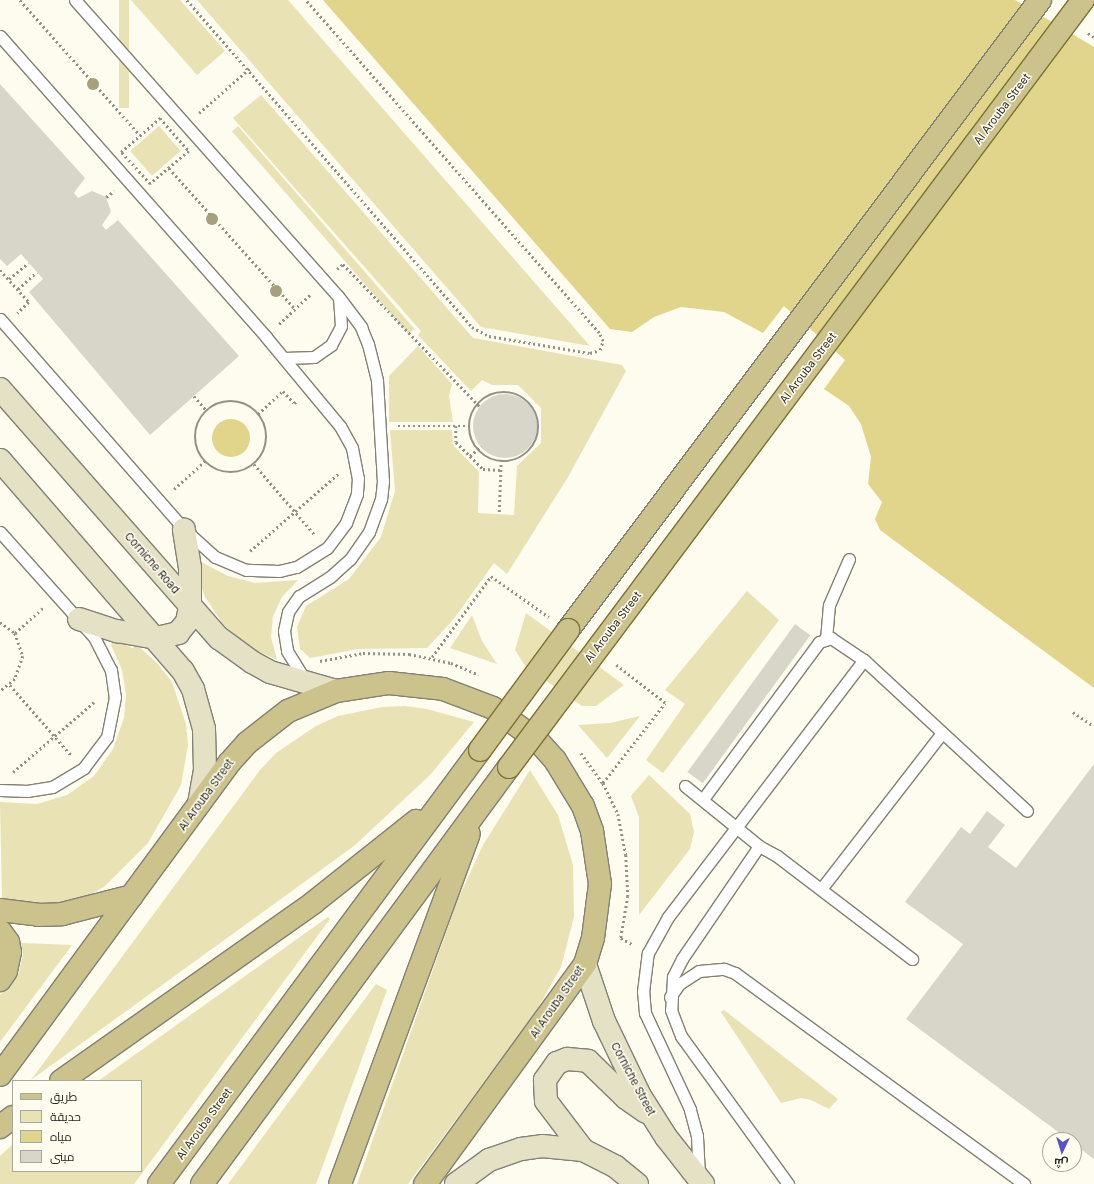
<!DOCTYPE html>
<meta charset="utf-8">
<style>
body{margin:0}
#map{position:relative;width:1094px;height:1184px;overflow:hidden;background:#fdfcee;font-family:Inter,Cairo,sans-serif}
div>[style]{position:absolute}
[style*='--x']{left:calc(var(--x)*1px);top:calc(var(--y)*1px);width:calc(var(--w)*1px);rotate:calc(var(--a)*1deg)}
.green>*{inset:0;background:#e8e2b4;transform-origin:0 0}
.water>*{inset:0;background:#e0d58a}
.round{border-radius:50%}
.building>*{inset:0;background:#d8d6c9;transform-origin:0 0}
.path>*{height:2.5px;margin-top:-1.25px;transform-origin:0;background:repeating-linear-gradient(90deg,#919187 0 2px,transparent 0 5px)}
.path>.ring{margin:-1.25px;padding:0;box-sizing:content-box;background:none;border:2.5px solid #919187;border-radius:50%}
.roads{filter:drop-shadow(1px 0 #828174) drop-shadow(-1px 0 #828174) drop-shadow(0 1px #828174) drop-shadow(0 -1px #828174)}
.lane>*{height:11px;margin:-5.5px;padding:0 5.5px;transform-origin:5.5px;border-radius:5.5px;background:#fff}
.secondary>*{height:22px;margin:-11px;padding:0 11px;transform-origin:11px;border-radius:11px;background:#e5e1c5}
.primary>*{height:22px;margin:-11px;padding:0 11px;transform-origin:11px;border-radius:11px;background:#cbc38b}
.bridges{filter:drop-shadow(1px 0 #7c7334) drop-shadow(-1px 0 #7c7334) drop-shadow(0 1px #7c7334) drop-shadow(0 -1px #7c7334)}
.primary-bridge>*{height:22px;margin:-11px;padding:0 11px;transform-origin:11px;border-radius:11px;background:#cbc38b}
.trees>*{width:12px;height:12px;margin:-6px;border-radius:50%;background:#a6a17c}
span{translate:-50% -50%;white-space:nowrap;text-align:center;line-height:1.15;-webkit-text-stroke:3px #fdfcee;paint-order:stroke}
.street-label{font-size:11px;color:#292924}
.legend{position:absolute;left:12px;top:1080px;width:130px;height:92px;box-sizing:border-box;background:#fdfcee;border:1px solid #a8a89d;margin:0;padding:5px 7px;list-style:none;font-size:12px;color:#292924}
.legend li{display:flex;align-items:center;gap:8px;height:20px}
.legend b{width:20px;border:1px solid #a8a89d}
.north{position:absolute;left:1042px;top:1132px;width:40px;height:40px;box-sizing:border-box;background:#fdfcee;border:1px solid #a8a89d;border-radius:50%;rotate:184deg;font-size:11px;font-weight:700;line-height:16px;text-align:center;color:#292924}
.north::after{content:'';display:block;margin:auto;width:14px;height:18px;background:#5a51c9;clip-path:polygon(50% 0,100% 100%,50% 72%,0 100%)}
</style>
<div id="map">
<div class="green">
<i style="left:119px;top:0;width:10px;height:108px"></i>
<i style="clip-path:polygon(131px 0,180px 0,225px 51px,197px 75px)"></i>
<i style="clip-path:polygon(197px 0,288px 0,590px 346px,481px 327px)"></i>
<i style="clip-path:polygon(261px 95px,473px 338px,622px 365px,626px 371px,568px 477px,507px 574px,494px 563px,453px 620px,427px 648px,358px 649px,310px 658px,300px 649px,297px 627px,306px 606px,349px 579px,381px 537px,395px 491px,390px 430px,452px 430px,453px 445px,479px 472px,478px 513px,514px 515px,517px 466px,541px 443px,541px 408px,518px 385px,492px 385px,482px 380px,471px 391px,418px 335px,421px 331px,233px 118px)"></i>
<i style="left:159px;top:126px;width:33px;height:38px;rotate:49deg"></i>
<i style="left:238px;top:126px;width:269px;height:8px;rotate:49deg"></i>
<i style="clip-path:polygon(418px 346px,452px 384px,449px 396px,453px 422px,389px 422px,389px 376px)"></i>
<i style="clip-path:polygon(199px 561px,228px 576px,255px 583px,298px 580px,282px 597px,273px 616px,271px 637px,277px 660px,245px 645px,223px 624px,205px 597px,200px 582px)"></i>
<i style="clip-path:polygon(747px 591px,779px 620px,663px 773px,646px 760px,685px 704px,665px 690px)"></i>
<i style="clip-path:polygon(526px 613px,624px 685px,596px 706px,582px 706px,525px 666px,515px 650px)"></i>
<i style="clip-path:polygon(472px 615px,482px 641px,497px 664px,450px 648px)"></i>
<i style="clip-path:polygon(113px 640px,133px 648px,137px 645px,157px 663px,172px 682px,186px 724px,188px 745px,181px 785px,148px 843px,104px 887px,89px 895px,55px 905px,19px 904px,2px 899px,0 802px,37px 804px,67px 795px,94px 776px,113px 749px,124px 718px,126px 694px,122px 670px,111px 645px)"></i>
<i style="clip-path:polygon(405px 706px,427px 709px,474px 722px,430px 775px,354px 846px,31px 1080px,260px 770px,276px 753px,316px 726px,338px 716px,382px 707px)"></i>
<i style="clip-path:polygon(640px 716px,607px 758px,578px 725px,610px 723px)"></i>
<i style="clip-path:polygon(530px 770px,558px 815px,573px 865px,574px 917px,561px 967px,535px 1013px,408px 1184px,357px 1184px,458px 899px,483px 845px)"></i>
<i style="clip-path:polygon(649px 775px,690px 814px,694px 832px,690px 849px,639px 915px,639px 817px,631px 796px)"></i>
<i style="clip-path:polygon(328px 917px,330px 919px,134px 1184px,0 1184px,0 1156px,13px 1144px,13px 1171px,141px 1171px,141px 1081px,98px 1081px)"></i>
<i style="clip-path:polygon(21px 943px,72px 945px,0 1042px,0 995px,18px 976px,23px 955px)"></i>
<i style="clip-path:polygon(376px 984px,387px 990px,316px 1184px,228px 1184px)"></i>
<i style="clip-path:polygon(724px 1010px,838px 1099px,829px 1109px,811px 1100px,801px 1098px,781px 1103px,721px 1012px)"></i>
</div>
<div class="water">
<i style="clip-path:polygon(323px 0,1015px 0,1094px 47px,1094px 688px,880px 530px,875px 519px,882px 502px,868px 484px,871px 457px,861px 424px,849px 406px,824px 389px,845px 360px,816px 334px,784px 306px,763px 333px,724px 312px,681px 307px,654px 317px,632px 332px,610px 329px)"></i>
<i class="round" style="left:212px;top:419px;width:38px;height:38px"></i>
</div>
<div class="building">
<i style="clip-path:polygon(0 84px,85px 178px,74px 193px,78px 198px,92px 191px,106px 197px,111px 212px,102px 225px,106px 230px,118px 220px,239px 356px,150px 435px,29px 292px,43px 279px,21px 254px,7px 266px,0 259px)"></i>
<i class="round" style="left:473px;top:394px;width:64px;height:64px"></i>
<i style="left:795px;top:624px;width:19px;height:183px;rotate:36deg"></i>
<i style="clip-path:polygon(1094px 764px,1094px 1159px,1074px 1144px,1074px 1140px,1069px 1140px,906px 1019px,963px 944px,905px 902px,961px 827px,970px 834px,987px 811px,1005px 825px,988px 847px,1016px 868px)"></i>
</div>
<div class="path">
<i style="--x:20;--y:0;--w:181;--a:48.4"></i>
<i style="--x:187;--y:0;--w:434;--a:48.9"></i>
<i style="--x:472;--y:327;--w:19;--a:28"></i>
<i style="--x:489;--y:336;--w:102;--a:9.6"></i>
<i style="--x:590;--y:353;--w:10;--a:-17"></i>
<i style="--x:600;--y:350;--w:9;--a:-72"></i>
<i style="--x:603;--y:341;--w:9;--a:-117"></i>
<i style="--x:599;--y:333;--w:444;--a:-131.4"></i>
<i style="--x:1088;--y:33;--w:7;--a:34"></i>
<i style="--x:199;--y:113;--w:67;--a:-41.3"></i>
<i style="--x:160;--y:118;--w:44;--a:48.7"></i>
<i style="--x:189;--y:151;--w:51;--a:139.8"></i>
<i style="--x:150;--y:184;--w:43;--a:-132.2"></i>
<i style="--x:121;--y:152;--w:52;--a:-41.1"></i>
<i style="--x:169;--y:168;--w:189;--a:48.2"></i>
<i style="--x:106;--y:197;--w:10;--a:-37"></i>
<i style="--x:337;--y:269;--w:8;--a:-40"></i>
<i style="--x:343;--y:264;--w:198;--a:46.2"></i>
<i style="--x:0;--y:270;--w:43;--a:47.8"></i>
<i style="--x:29;--y:302;--w:16;--a:135"></i>
<i style="--x:9;--y:279;--w:25;--a:-40"></i>
<i style="--x:18;--y:289;--w:25;--a:-42"></i>
<i style="--x:279;--y:324;--w:45;--a:-43.2"></i>
<i class="ring" style="left:469px;top:392px;width:67.5px;height:67.5px"></i>
<i style="--x:194;--y:396;--w:20;--a:49"></i>
<i class="ring" style="left:195px;top:401px;width:69.5px;height:69.5px"></i>
<i style="--x:258;--y:414;--w:34;--a:-43"></i>
<i style="--x:283;--y:391;--w:16;--a:47"></i>
<i style="--x:294;--y:403;--w:4;--a:-34"></i>
<i style="--x:398;--y:426;--w:71;--a:0"></i>
<i style="--x:456;--y:426;--w:16;--a:90"></i>
<i style="--x:456;--y:442;--w:38;--a:45"></i>
<i style="--x:483;--y:469;--w:18;--a:3"></i>
<i style="--x:470;--y:456;--w:15;--a:-42"></i>
<i style="--x:254;--y:464;--w:94;--a:49.3"></i>
<i style="--x:174;--y:489;--w:42;--a:-42.1"></i>
<i style="--x:499;--y:512;--w:51;--a:-87.8"></i>
<i style="--x:250;--y:551;--w:117;--a:-41.2"></i>
<i style="--x:0;--y:622;--w:19;--a:36"></i>
<i style="--x:15;--y:633;--w:24;--a:71"></i>
<i style="--x:23;--y:656;--w:24;--a:109"></i>
<i style="--x:15;--y:679;--w:19;--a:141"></i>
<i style="--x:15;--y:633;--w:38;--a:-42"></i>
<i style="--x:432;--y:657;--w:100;--a:-53.9"></i>
<i style="--x:491;--y:576;--w:71;--a:35.3"></i>
<i style="--x:320;--y:661;--w:44;--a:-10.5"></i>
<i style="--x:363;--y:653;--w:46;--a:1.2"></i>
<i style="--x:409;--y:654;--w:43;--a:12.1"></i>
<i style="--x:451;--y:663;--w:30;--a:23"></i>
<i style="--x:10;--y:685;--w:93;--a:48.9"></i>
<i style="--x:1073;--y:712;--w:25;--a:34"></i>
<i style="--x:581;--y:753;--w:37;--a:54"></i>
<i style="--x:603;--y:783;--w:34;--a:64"></i>
<i style="--x:618;--y:814;--w:42;--a:79"></i>
<i style="--x:626;--y:855;--w:41;--a:87.2"></i>
<i style="--x:628;--y:896;--w:43;--a:99.5"></i>
<i style="--x:621;--y:938;--w:13;--a:29"></i>
<i style="--x:13;--y:772;--w:107;--a:-40.8"></i>
<i style="--x:603;--y:783;--w:101;--a:-52.2"></i>
<i style="--x:665;--y:703;--w:62;--a:-142.2"></i>
</div>
<div class="roads">
<div class="lane">
<i style="--x:75;--y:0;--w:396;--a:48.4"></i>
<i style="--x:338;--y:296;--w:39;--a:53"></i>
<i style="--x:361;--y:327;--w:18;--a:68"></i>
<i style="--x:368;--y:344;--w:38;--a:76"></i>
<i style="--x:377;--y:381;--w:100;--a:86.6"></i>
<i style="--x:383;--y:481;--w:18;--a:96"></i>
<i style="--x:381;--y:499;--w:35;--a:110"></i>
<i style="--x:369;--y:532;--w:33;--a:125"></i>
<i style="--x:350;--y:559;--w:27;--a:138"></i>
<i style="--x:330;--y:577;--w:36;--a:148"></i>
<i style="--x:299;--y:596;--w:19;--a:125"></i>
<i style="--x:288;--y:612;--w:19;--a:102"></i>
<i style="--x:284;--y:631;--w:20;--a:81"></i>
<i style="--x:287;--y:651;--w:32;--a:58"></i>
<i style="--x:0;--y:36;--w:402;--a:48.5"></i>
<i style="--x:266;--y:337;--w:116;--a:50.3"></i>
<i style="--x:340;--y:426;--w:25;--a:61"></i>
<i style="--x:352;--y:448;--w:31;--a:79"></i>
<i style="--x:358;--y:478;--w:16;--a:94"></i>
<i style="--x:357;--y:494;--w:31;--a:111"></i>
<i style="--x:346;--y:523;--w:31;--a:127"></i>
<i style="--x:327;--y:548;--w:36;--a:148"></i>
<i style="--x:296;--y:567;--w:17;--a:167"></i>
<i style="--x:279;--y:571;--w:33;--a:-178"></i>
<i style="--x:246;--y:570;--w:34;--a:-157"></i>
<i style="--x:215;--y:557;--w:42;--a:-137.9"></i>
<i style="--x:184;--y:529;--w:279;--a:-131.2"></i>
<i style="--x:284;--y:358;--w:30;--a:-2"></i>
<i style="--x:314;--y:357;--w:21;--a:-35"></i>
<i style="--x:331;--y:345;--w:21;--a:-62"></i>
<i style="--x:341;--y:326;--w:28;--a:-94"></i>
<i style="--x:0;--y:532;--w:141;--a:48.2"></i>
<i style="--x:94;--y:637;--w:37;--a:63"></i>
<i style="--x:111;--y:670;--w:27;--a:82"></i>
<i style="--x:115;--y:697;--w:41;--a:101.3"></i>
<i style="--x:107;--y:737;--w:39;--a:127"></i>
<i style="--x:84;--y:768;--w:37;--a:149"></i>
<i style="--x:52;--y:787;--w:24;--a:171"></i>
<i style="--x:28;--y:791;--w:28;--a:-178"></i>
<i style="--x:826;--y:639;--w:34;--a:-85"></i>
<i style="--x:829;--y:605;--w:50;--a:-66.5"></i>
<i style="--x:685;--y:786;--w:95;--a:39"></i>
<i style="--x:759;--y:846;--w:21;--a:29"></i>
<i style="--x:777;--y:856;--w:170;--a:37.3"></i>
<i style="--x:703;--y:799;--w:195;--a:-53.5"></i>
<i style="--x:819;--y:642;--w:13;--a:-18"></i>
<i style="--x:831;--y:638;--w:40;--a:34"></i>
<i style="--x:864;--y:660;--w:222;--a:42.8"></i>
<i style="--x:759;--y:846;--w:137;--a:124.3"></i>
<i style="--x:682;--y:959;--w:20;--a:117"></i>
<i style="--x:673;--y:977;--w:33;--a:93"></i>
<i style="--x:671;--y:1010;--w:28;--a:69"></i>
<i style="--x:681;--y:1036;--w:183;--a:54.1"></i>
<i style="--x:821;--y:889;--w:197;--a:-52.2"></i>
<i style="--x:670;--y:997;--w:16;--a:-55"></i>
<i style="--x:679;--y:984;--w:24;--a:-33"></i>
<i style="--x:699;--y:971;--w:25;--a:-5"></i>
<i style="--x:724;--y:969;--w:12;--a:20"></i>
<i style="--x:735;--y:973;--w:358;--a:36.1"></i>
<i style="--x:699;--y:1175;--w:39;--a:-93"></i>
<i style="--x:697;--y:1136;--w:28;--a:-105"></i>
<i style="--x:690;--y:1109;--w:106;--a:-115.1"></i>
<i style="--x:645;--y:1013;--w:21;--a:-95"></i>
<i style="--x:643;--y:992;--w:39;--a:-83"></i>
<i style="--x:648;--y:953;--w:41;--a:-60.9"></i>
<i style="--x:668;--y:917;--w:323;--a:-52.7"></i>
</div>
<div class="secondary">
<i style="--x:0;--y:389;--w:332;--a:48.7"></i>
<i style="--x:219;--y:638;--w:41;--a:36"></i>
<i style="--x:252;--y:662;--w:21;--a:29"></i>
<i style="--x:270;--y:672;--w:69;--a:16.1"></i>
<i style="--x:0;--y:460;--w:279;--a:49.1"></i>
<i style="--x:183;--y:671;--w:21;--a:61"></i>
<i style="--x:193;--y:689;--w:41;--a:74.6"></i>
<i style="--x:204;--y:729;--w:41;--a:88.6"></i>
<i style="--x:205;--y:770;--w:34;--a:100"></i>
<i style="--x:79;--y:619;--w:40;--a:18"></i>
<i style="--x:117;--y:631;--w:41;--a:9.9"></i>
<i style="--x:157;--y:638;--w:22;--a:-13"></i>
<i style="--x:178;--y:633;--w:14;--a:-51"></i>
<i style="--x:187;--y:622;--w:15;--a:-79"></i>
<i style="--x:190;--y:607;--w:39;--a:-90"></i>
<i style="--x:190;--y:568;--w:39;--a:-99"></i>
<i style="--x:585;--y:964;--w:60;--a:71.6"></i>
<i style="--x:604;--y:1021;--w:83;--a:64.4"></i>
<i style="--x:640;--y:1096;--w:49;--a:57.6"></i>
<i style="--x:666;--y:1137;--w:60;--a:51.8"></i>
<i style="--x:583;--y:1150;--w:61;--a:-127.1"></i>
<i style="--x:546;--y:1101;--w:21;--a:-93"></i>
<i style="--x:545;--y:1080;--w:21;--a:-55"></i>
<i style="--x:557;--y:1063;--w:11;--a:-22"></i>
<i style="--x:567;--y:1059;--w:21;--a:5"></i>
<i style="--x:588;--y:1061;--w:53;--a:44.2"></i>
<i style="--x:626;--y:1098;--w:24;--a:35"></i>
<i style="--x:456;--y:1184;--w:41;--a:-36"></i>
<i style="--x:489;--y:1160;--w:34;--a:-19"></i>
<i style="--x:521;--y:1149;--w:21;--a:-8"></i>
<i style="--x:542;--y:1146;--w:41;--a:5.6"></i>
<i style="--x:583;--y:1150;--w:37;--a:27"></i>
<i style="--x:616;--y:1167;--w:27;--a:39"></i>
</div>
<div class="primary">
<i style="--x:568;--y:630;--w:787;--a:-53.16"></i>
<i style="--x:0;--y:910;--w:38;--a:7"></i>
<i style="--x:38;--y:915;--w:24;--a:-2"></i>
<i style="--x:62;--y:914;--w:72;--a:-14.4"></i>
<i style="--x:0;--y:931;--w:14;--a:54"></i>
<i style="--x:8;--y:942;--w:10;--a:79"></i>
<i style="--x:10;--y:952;--w:19;--a:102"></i>
<i style="--x:6;--y:971;--w:11;--a:124"></i>
<i style="--x:0;--y:1075;--w:388;--a:-53.7"></i>
<i style="--x:230;--y:762;--w:25;--a:-48"></i>
<i style="--x:247;--y:743;--w:52;--a:-38"></i>
<i style="--x:288;--y:711;--w:52;--a:-22.6"></i>
<i style="--x:336;--y:691;--w:54;--a:-8.6"></i>
<i style="--x:389;--y:683;--w:54;--a:6.3"></i>
<i style="--x:443;--y:689;--w:53;--a:20.8"></i>
<i style="--x:493;--y:708;--w:54;--a:36"></i>
<i style="--x:537;--y:740;--w:27;--a:48"></i>
<i style="--x:555;--y:760;--w:54;--a:58.7"></i>
<i style="--x:583;--y:806;--w:27;--a:70"></i>
<i style="--x:592;--y:831;--w:54;--a:81.4"></i>
<i style="--x:600;--y:884;--w:54;--a:97.4"></i>
<i style="--x:593;--y:938;--w:27;--a:107"></i>
<i style="--x:585;--y:964;--w:272;--a:126"></i>
<i style="--x:61;--y:1081;--w:309;--a:-35.2"></i>
<i style="--x:313;--y:903;--w:132;--a:-38.5"></i>
<i style="--x:0;--y:1127;--w:16;--a:-38"></i>
<i style="--x:159;--y:1184;--w:540;--a:-53.51"></i>
<i style="--x:202;--y:1184;--w:518;--a:-53.64"></i>
<i style="--x:340;--y:1184;--w:373;--a:-69.8"></i>
</div>
</div>
<div class="bridges">
<div class="primary-bridge">
<i style="--x:480;--y:750;--w:149;--a:-53.7"></i>
<i style="--x:509;--y:767;--w:958;--a:-53.19"></i>
</div>
</div>
<div class="trees">
<i style="left:93px;top:84px"></i>
<i style="left:212px;top:219px"></i>
<i style="left:276px;top:291px"></i>
</div>
<div class="street-label">
<span style="left:1002px;top:109px;rotate:-53deg">Al Arouba Street</span>
<span style="left:808px;top:368px;rotate:-53deg">Al Arouba Street</span>
<span style="left:152px;top:563px;rotate:49deg">Corniche Road</span>
<span style="left:613px;top:627px;rotate:-53deg">Al Arouba Street</span>
<span style="left:206px;top:795px;rotate:-54deg">Al Arouba Street</span>
<span style="left:557px;top:1002px;rotate:-55deg">Al Arouba Street</span>
<span style="left:633px;top:1079px;rotate:62deg">Corniche Street</span>
<span style="left:204px;top:1124px;rotate:-54deg">Al Arouba Street</span>
</div>
<ul class="legend">
<li><b style="height:5px;background:#cbc38b"></b>طريق</li>
<li><b style="height:11px;background:#e8e2b4"></b>حديقة</li>
<li><b style="height:11px;background:#e0d58a"></b>مياه</li>
<li><b style="height:11px;background:#d8d6c9"></b>مبنى</li>
</ul>
<div class="north">ش</div>
</div>
